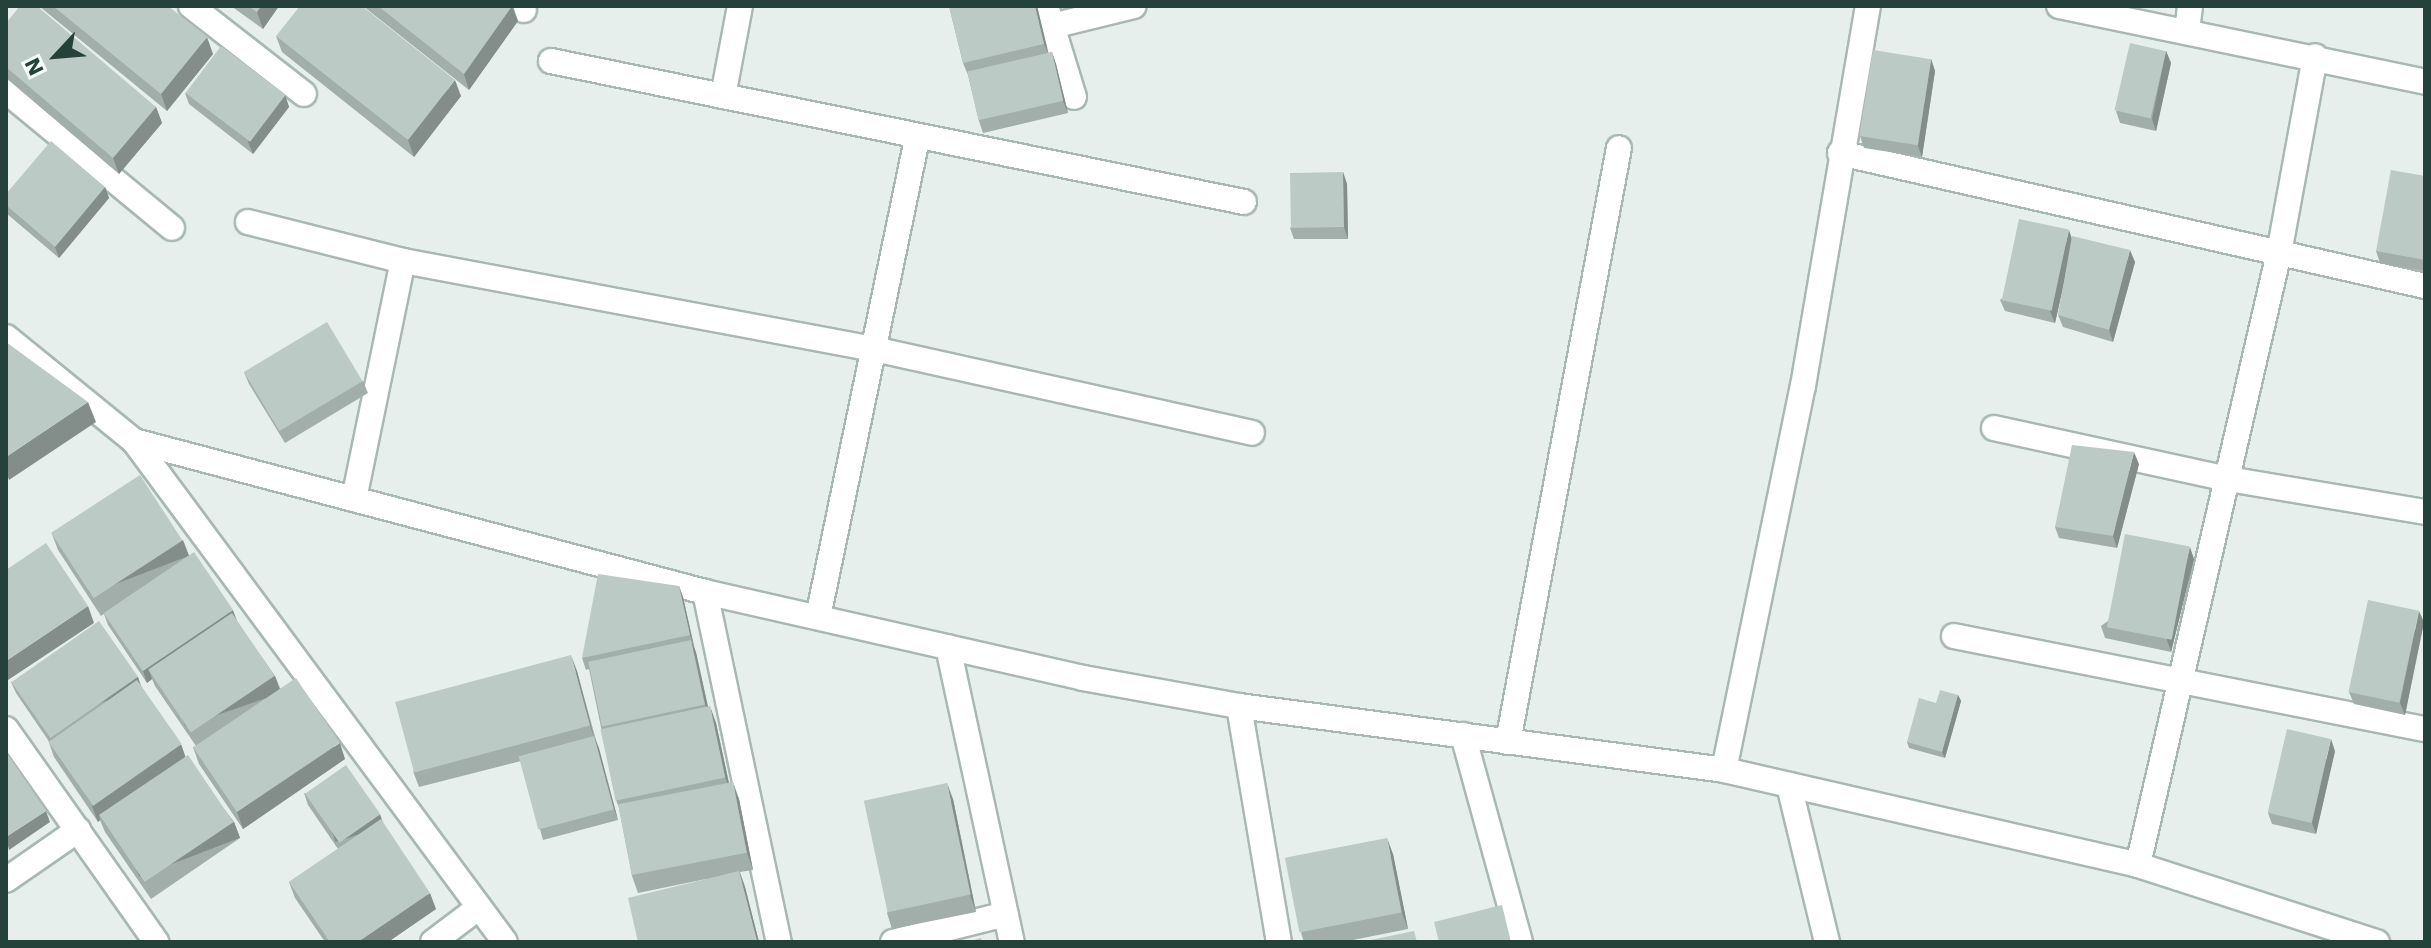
<!DOCTYPE html>
<style>
body{margin:0}
#map{position:relative;width:2431px;height:948px;overflow:hidden;background:#e6efeb;font-family:"Work Sans",sans-serif}
div>[style]{position:absolute}
[style*='--x']{left:calc(var(--x)*1px);top:calc(var(--y)*1px);width:calc(var(--w)*1px);rotate:calc(var(--a)*1deg)}
.roads{filter:drop-shadow(2px 0 #a8b8b2) drop-shadow(-2px 0 #a8b8b2) drop-shadow(0 2px #a8b8b2) drop-shadow(0 -2px #a8b8b2)}
.minor>*{height:24px;margin:-12px;padding:0 12px;transform-origin:12px;border-radius:12px;background:#fff}
.tertiary>*{height:24px;margin:-12px;padding:0 12px;transform-origin:12px;border-radius:12px;background:#fff}
.wall>*{inset:0;background:#a1aea9}
.shaded-wall>*{inset:0;background:#838d89;transform-origin:0 0}
.building>*{inset:0;background:#bbcac4;transform-origin:0 0}
span{translate:-50% -50%;white-space:nowrap;text-align:center;line-height:1.15;-webkit-text-stroke:6px #f7fbf9;paint-order:stroke}
.frame{position:absolute;inset:0;border:8px solid #24423a;pointer-events:none}
.north{position:absolute;left:16px;top:16px;width:80px;height:80px;-webkit-text-stroke:6px #f7fbf9;paint-order:stroke;rotate:244deg;font-size:22px;font-weight:700;line-height:32px;text-align:center;color:#24423a}
.north::after{content:'';display:block;margin:auto;width:28px;height:36px;background:#24423a;clip-path:polygon(50% 0,100% 100%,50% 72%,0 100%)}
</style>
<div id="map">
<div class="roads">
<div class="minor">
<i style="--x:191;--y:6;--w:143;--a:37.9"></i>
<i style="--x:518;--y:6;--w:7;--a:34"></i>
<i style="--x:1046;--y:6;--w:95;--a:72.9"></i>
<i style="--x:2059;--y:6;--w:374;--a:11.7"></i>
<i style="--x:1052;--y:26;--w:84;--a:-13.7"></i>
<i style="--x:2187;--y:31;--w:25;--a:-83"></i>
<i style="--x:551;--y:61;--w:707;--a:11.5"></i>
<i style="--x:6;--y:91;--w:215;--a:39.5"></i>
<i style="--x:723;--y:96;--w:92;--a:-79.3"></i>
<i style="--x:1840;--y:153;--w:600;--a:12.81"></i>
<i style="--x:248;--y:222;--w:160;--a:14.1"></i>
<i style="--x:403;--y:261;--w:479;--a:10.6"></i>
<i style="--x:874;--y:349;--w:387;--a:12.5"></i>
<i style="--x:1994;--y:428;--w:239;--a:12.3"></i>
<i style="--x:2228;--y:479;--w:200;--a:9.5"></i>
<i style="--x:134;--y:441;--w:623;--a:53.48"></i>
<i style="--x:354;--y:499;--w:243;--a:-78.4"></i>
<i style="--x:705;--y:592;--w:358;--a:78.1"></i>
<i style="--x:818;--y:617;--w:491;--a:-78.3"></i>
<i style="--x:1954;--y:636;--w:480;--a:11.2"></i>
<i style="--x:948;--y:647;--w:302;--a:77.8"></i>
<i style="--x:1239;--y:706;--w:239;--a:80.4"></i>
<i style="--x:6;--y:729;--w:261;--a:54.8"></i>
<i style="--x:1463;--y:735;--w:215;--a:74.6"></i>
<i style="--x:1508;--y:742;--w:604;--a:-79.42"></i>
<i style="--x:1724;--y:770;--w:392;--a:-78.4"></i>
<i style="--x:1803;--y:386;--w:386;--a:-80.3"></i>
<i style="--x:1789;--y:785;--w:162;--a:76.4"></i>
<i style="--x:2138;--y:865;--w:628;--a:-77.03"></i>
<i style="--x:2279;--y:253;--w:200;--a:-79.6"></i>
<i style="--x:6;--y:880;--w:88;--a:-34.8"></i>
<i style="--x:433;--y:942;--w:56;--a:-37.1"></i>
<i style="--x:893;--y:942;--w:116;--a:-13.9"></i>
</div>
<div class="tertiary">
<i style="--x:6;--y:337;--w:165;--a:39.1"></i>
<i style="--x:134;--y:441;--w:591;--a:14.81"></i>
<i style="--x:705;--y:592;--w:388;--a:12.8"></i>
<i style="--x:1083;--y:678;--w:158;--a:10.2"></i>
<i style="--x:1239;--y:706;--w:489;--a:7.5"></i>
<i style="--x:1724;--y:770;--w:425;--a:12.9"></i>
<i style="--x:2138;--y:865;--w:251;--a:17.9"></i>
</div>
</div>
<div class="wall">
<i style="clip-path:polygon(39px 6px,168px 6px,213px 54px,167px 111px)"></i>
<i style="clip-path:polygon(231px 6px,279px 6px,263px 29px)"></i>
<i style="clip-path:polygon(363px 6px,513px 6px,518px 21px,469px 90px)"></i>
<i style="clip-path:polygon(949px 6px,1037px 6px,1048px 53px,1052px 52px,1056px 64px,1068px 113px,983px 133px,979px 121px,968px 75px,963px 63px)"></i>
<i style="clip-path:polygon(6px 23px,156px 107px,162px 123px,119px 174px,6px 78px)"></i>
<i style="clip-path:polygon(276px 36px,461px 96px,414px 157px,282px 52px)"></i>
<i style="clip-path:polygon(2166px 51px,2171px 63px,2156px 131px,2120px 123px,2116px 111px)"></i>
<i style="clip-path:polygon(1931px 59px,1935px 71px,1922px 157px,1864px 148px,1860px 136px)"></i>
<i style="clip-path:polygon(185px 93px,285px 95px,289px 107px,253px 154px,189px 104px)"></i>
<i style="clip-path:polygon(1343px 172px,1347px 184px,1348px 239px,1294px 239px,1290px 228px)"></i>
<i style="clip-path:polygon(2425px 176px,2425px 271px,2380px 263px,2376px 251px)"></i>
<i style="clip-path:polygon(105px 187px,109px 198px,59px 258px,6px 213px,6px 194px)"></i>
<i style="clip-path:polygon(2072px 239px,2135px 262px,2113px 342px,2063px 327px,2058px 315px,2066px 275px,2055px 323px,2005px 311px,2000px 300px)"></i>
<i style="clip-path:polygon(244px 372px,363px 381px,368px 393px,285px 443px,249px 384px)"></i>
<i style="clip-path:polygon(2139px 464px,2117px 548px,2059px 538px,2055px 527px)"></i>
<i style="clip-path:polygon(52px 534px,189px 556px,236px 620px,275px 676px,280px 688px,345px 759px,243px 829px,199px 764px,193px 747px,196px 746px,155px 686px,152px 679px,147px 683px,108px 625px,104px 614px,109px 610px,101px 616px,58px 550px)"></i>
<i style="clip-path:polygon(2194px 559px,2171px 652px,2105px 638px,2101px 626px)"></i>
<i style="clip-path:polygon(679px 586px,683px 597px,708px 707px,716px 723px,729px 783px,739px 799px,753px 870px,740px 872px,745px 887px,759px 942px,638px 942px,706px 879px,638px 893px,632px 876px,619px 808px,616px 800px,589px 669px,586px 670px,582px 658px)"></i>
<i style="clip-path:polygon(2424px 622px,2405px 715px,2354px 704px,2349px 692px)"></i>
<i style="clip-path:polygon(577px 671px,618px 820px,543px 840px,521px 761px,419px 787px,413px 771px)"></i>
<i style="clip-path:polygon(138px 677px,140px 684px,185px 757px,234px 822px,240px 838px,151px 899px,105px 832px,100px 820px,98px 822px,54px 757px,48px 740px,16px 693px,11px 682px)"></i>
<i style="clip-path:polygon(1958px 695px,1961px 701px,1945px 758px,1909px 748px,1907px 742px,1936px 703px)"></i>
<i style="clip-path:polygon(2335px 751px,2316px 834px,2272px 824px,2268px 813px)"></i>
<i style="clip-path:polygon(304px 793px,383px 823px,436px 909px,388px 942px,325px 942px,295px 898px,289px 882px,338px 849px,308px 805px)"></i>
<i style="clip-path:polygon(953px 799px,976px 912px,892px 929px,887px 913px)"></i>
<i style="clip-path:polygon(1393px 854px,1408px 929px,1343px 942px,1304px 942px,1301px 933px)"></i>
</div>
<div class="shaded-wall">
<i style="clip-path:polygon(261px 6px,279px 6px,263px 29px,257px 12px)"></i>
<i style="clip-path:polygon(512px 6px,518px 21px,469px 90px,464px 74px)"></i>
<i style="clip-path:polygon(1035px 6px,1037px 6px,1049px 55px,1044px 44px)"></i>
<i style="clip-path:polygon(207px 37px,213px 54px,167px 111px,161px 94px)"></i>
<i style="clip-path:polygon(2166px 51px,2171px 63px,2156px 131px,2152px 119px)"></i>
<i style="clip-path:polygon(1052px 52px,1056px 64px,1068px 113px,1063px 101px)"></i>
<i style="clip-path:polygon(1931px 59px,1935px 71px,1922px 157px,1918px 146px)"></i>
<i style="clip-path:polygon(455px 80px,461px 96px,414px 157px,408px 140px)"></i>
<i style="clip-path:polygon(285px 95px,289px 107px,253px 154px,248px 142px)"></i>
<i style="clip-path:polygon(156px 107px,162px 123px,119px 174px,113px 158px)"></i>
<i style="clip-path:polygon(1343px 172px,1347px 184px,1348px 239px,1344px 227px)"></i>
<i style="clip-path:polygon(105px 187px,109px 198px,59px 258px,55px 247px)"></i>
<i style="clip-path:polygon(2069px 230px,2073px 242px,2055px 323px,2050px 311px)"></i>
<i style="clip-path:polygon(2130px 250px,2135px 262px,2113px 342px,2109px 330px)"></i>
<i style="clip-path:polygon(88px 402px,96px 422px,9px 480px,6px 471px,6px 457px)"></i>
<i style="clip-path:polygon(2134px 452px,2139px 464px,2117px 548px,2113px 536px)"></i>
<i style="left:183px;top:540px;width:17px;height:106px;rotate:69deg"></i>
<i style="clip-path:polygon(2190px 547px,2194px 559px,2171px 652px,2167px 640px)"></i>
<i style="clip-path:polygon(679px 586px,683px 597px,694px 647px,690px 635px)"></i>
<i style="clip-path:polygon(88px 606px,94px 623px,8px 680px,6px 675px,6px 661px)"></i>
<i style="clip-path:polygon(233px 610px,237px 621px,149px 670px,152px 679px,147px 683px,143px 671px)"></i>
<i style="clip-path:polygon(2419px 611px,2424px 622px,2405px 715px,2400px 703px)"></i>
<i style="clip-path:polygon(691px 640px,696px 652px,710px 716px,705px 704px)"></i>
<i style="clip-path:polygon(571px 655px,577px 671px,595px 741px,590px 725px)"></i>
<i style="left:275px;top:676px;width:18px;height:101px;rotate:71deg"></i>
<i style="left:138px;top:677px;width:13px;height:107px;rotate:72deg"></i>
<i style="clip-path:polygon(1958px 695px,1961px 701px,1945px 758px,1942px 752px)"></i>
<i style="clip-path:polygon(710px 706px,716px 723px,731px 793px,725px 777px)"></i>
<i style="clip-path:polygon(594px 736px,599px 748px,618px 820px,614px 809px)"></i>
<i style="clip-path:polygon(2331px 739px,2335px 751px,2316px 834px,2312px 823px)"></i>
<i style="clip-path:polygon(340px 743px,345px 759px,243px 829px,237px 812px)"></i>
<i style="clip-path:polygon(181px 744px,187px 761px,99px 815px,100px 820px,98px 822px,92px 806px)"></i>
<i style="clip-path:polygon(733px 782px,739px 799px,753px 870px,747px 853px)"></i>
<i style="clip-path:polygon(947px 783px,953px 799px,976px 912px,970px 895px)"></i>
<i style="clip-path:polygon(46px 811px,50px 822px,9px 850px,6px 837px)"></i>
<i style="left:380px;top:814px;width:13px;height:51px;rotate:72deg"></i>
<i style="left:234px;top:822px;width:17px;height:108px;rotate:69deg"></i>
<i style="clip-path:polygon(1387px 838px,1393px 854px,1408px 929px,1402px 913px)"></i>
<i style="clip-path:polygon(739px 871px,745px 887px,759px 942px,757px 941px)"></i>
<i style="clip-path:polygon(430px 893px,436px 909px,388px 942px,358px 942px)"></i>
</div>
<div class="building">
<i style="clip-path:polygon(20px 6px,37px 6px,156px 107px,113px 158px,6px 67px,6px 23px)"></i>
<i style="clip-path:polygon(53px 6px,168px 6px,207px 37px,161px 94px)"></i>
<i style="clip-path:polygon(248px 6px,261px 6px,257px 12px)"></i>
<i style="clip-path:polygon(300px 6px,362px 6px,455px 80px,408px 140px,276px 36px)"></i>
<i style="clip-path:polygon(378px 6px,512px 6px,464px 74px)"></i>
<i style="clip-path:polygon(949px 6px,1035px 6px,1044px 44px,963px 63px)"></i>
<i style="left:2130px;top:43px;width:37px;height:69px;rotate:13deg"></i>
<i style="left:221px;top:46px;width:81px;height:59px;rotate:37deg"></i>
<i style="left:1873px;top:50px;width:59px;height:87px;rotate:9deg"></i>
<i style="left:1052px;top:52px;width:50px;height:87px;rotate:77deg"></i>
<i style="clip-path:polygon(51px 141px,105px 187px,55px 247px,6px 205px,6px 194px)"></i>
<i style="clip-path:polygon(2391px 170px,2425px 176px,2425px 260px,2376px 251px)"></i>
<i style="left:1343px;top:172px;width:55px;height:53px;rotate:89deg"></i>
<i style="left:2019px;top:219px;width:51px;height:83px;rotate:12deg"></i>
<i style="clip-path:polygon(2072px 236px,2130px 250px,2109px 330px,2058px 315px)"></i>
<i style="left:327px;top:322px;width:69px;height:97px;rotate:59deg"></i>
<i style="clip-path:polygon(6px 342px,88px 402px,6px 457px)"></i>
<i style="clip-path:polygon(2072px 445px,2134px 452px,2113px 536px,2055px 527px)"></i>
<i style="left:140px;top:475px;width:78px;height:106px;rotate:57deg"></i>
<i style="left:2125px;top:534px;width:66px;height:95px;rotate:11deg"></i>
<i style="clip-path:polygon(46px 543px,88px 606px,6px 661px,6px 570px)"></i>
<i style="left:194px;top:552px;width:70px;height:109px;rotate:56deg"></i>
<i style="clip-path:polygon(598px 574px,679px 586px,690px 635px,582px 658px)"></i>
<i style="left:2368px;top:600px;width:52px;height:94px;rotate:12deg"></i>
<i style="left:232px;top:613px;width:76px;height:101px;rotate:56deg"></i>
<i style="left:99px;top:621px;width:68px;height:107px;rotate:55deg"></i>
<i style="left:691px;top:640px;width:66px;height:105px;rotate:78deg"></i>
<i style="left:571px;top:655px;width:73px;height:182px;rotate:75deg"></i>
<i style="left:296px;top:678px;width:78px;height:124px;rotate:56deg"></i>
<i style="left:137px;top:680px;width:78px;height:108px;rotate:55deg"></i>
<i style="clip-path:polygon(1940px 690px,1958px 695px,1942px 752px,1907px 742px,1919px 698px,1936px 703px)"></i>
<i style="left:710px;top:706px;width:73px;height:112px;rotate:78deg"></i>
<i style="left:2287px;top:729px;width:45px;height:86px;rotate:13deg"></i>
<i style="left:594px;top:736px;width:76px;height:78px;rotate:75deg"></i>
<i style="clip-path:polygon(6px 752px,46px 811px,6px 837px)"></i>
<i style="left:188px;top:755px;width:81px;height:107px;rotate:56deg"></i>
<i style="left:346px;top:765px;width:60px;height:50px;rotate:55deg"></i>
<i style="left:733px;top:782px;width:72px;height:117px;rotate:79deg"></i>
<i style="left:947px;top:783px;width:114px;height:85px;rotate:78deg"></i>
<i style="clip-path:polygon(381px 819px,430px 893px,358px 942px,330px 942px,289px 882px)"></i>
<i style="left:1387px;top:838px;width:76px;height:104px;rotate:79deg"></i>
<i style="clip-path:polygon(739px 871px,757px 941px,752px 942px,638px 942px,628px 898px)"></i>
<i style="clip-path:polygon(1502px 905px,1511px 942px,1439px 942px,1434px 922px)"></i>
<i style="clip-path:polygon(1414px 931px,1417px 942px,1361px 942px)"></i>
<i style="clip-path:polygon(981px 938px,982px 942px,968px 942px)"></i>
</div>
<div class="frame"></div>
<div class="north">N</div>
</div>
